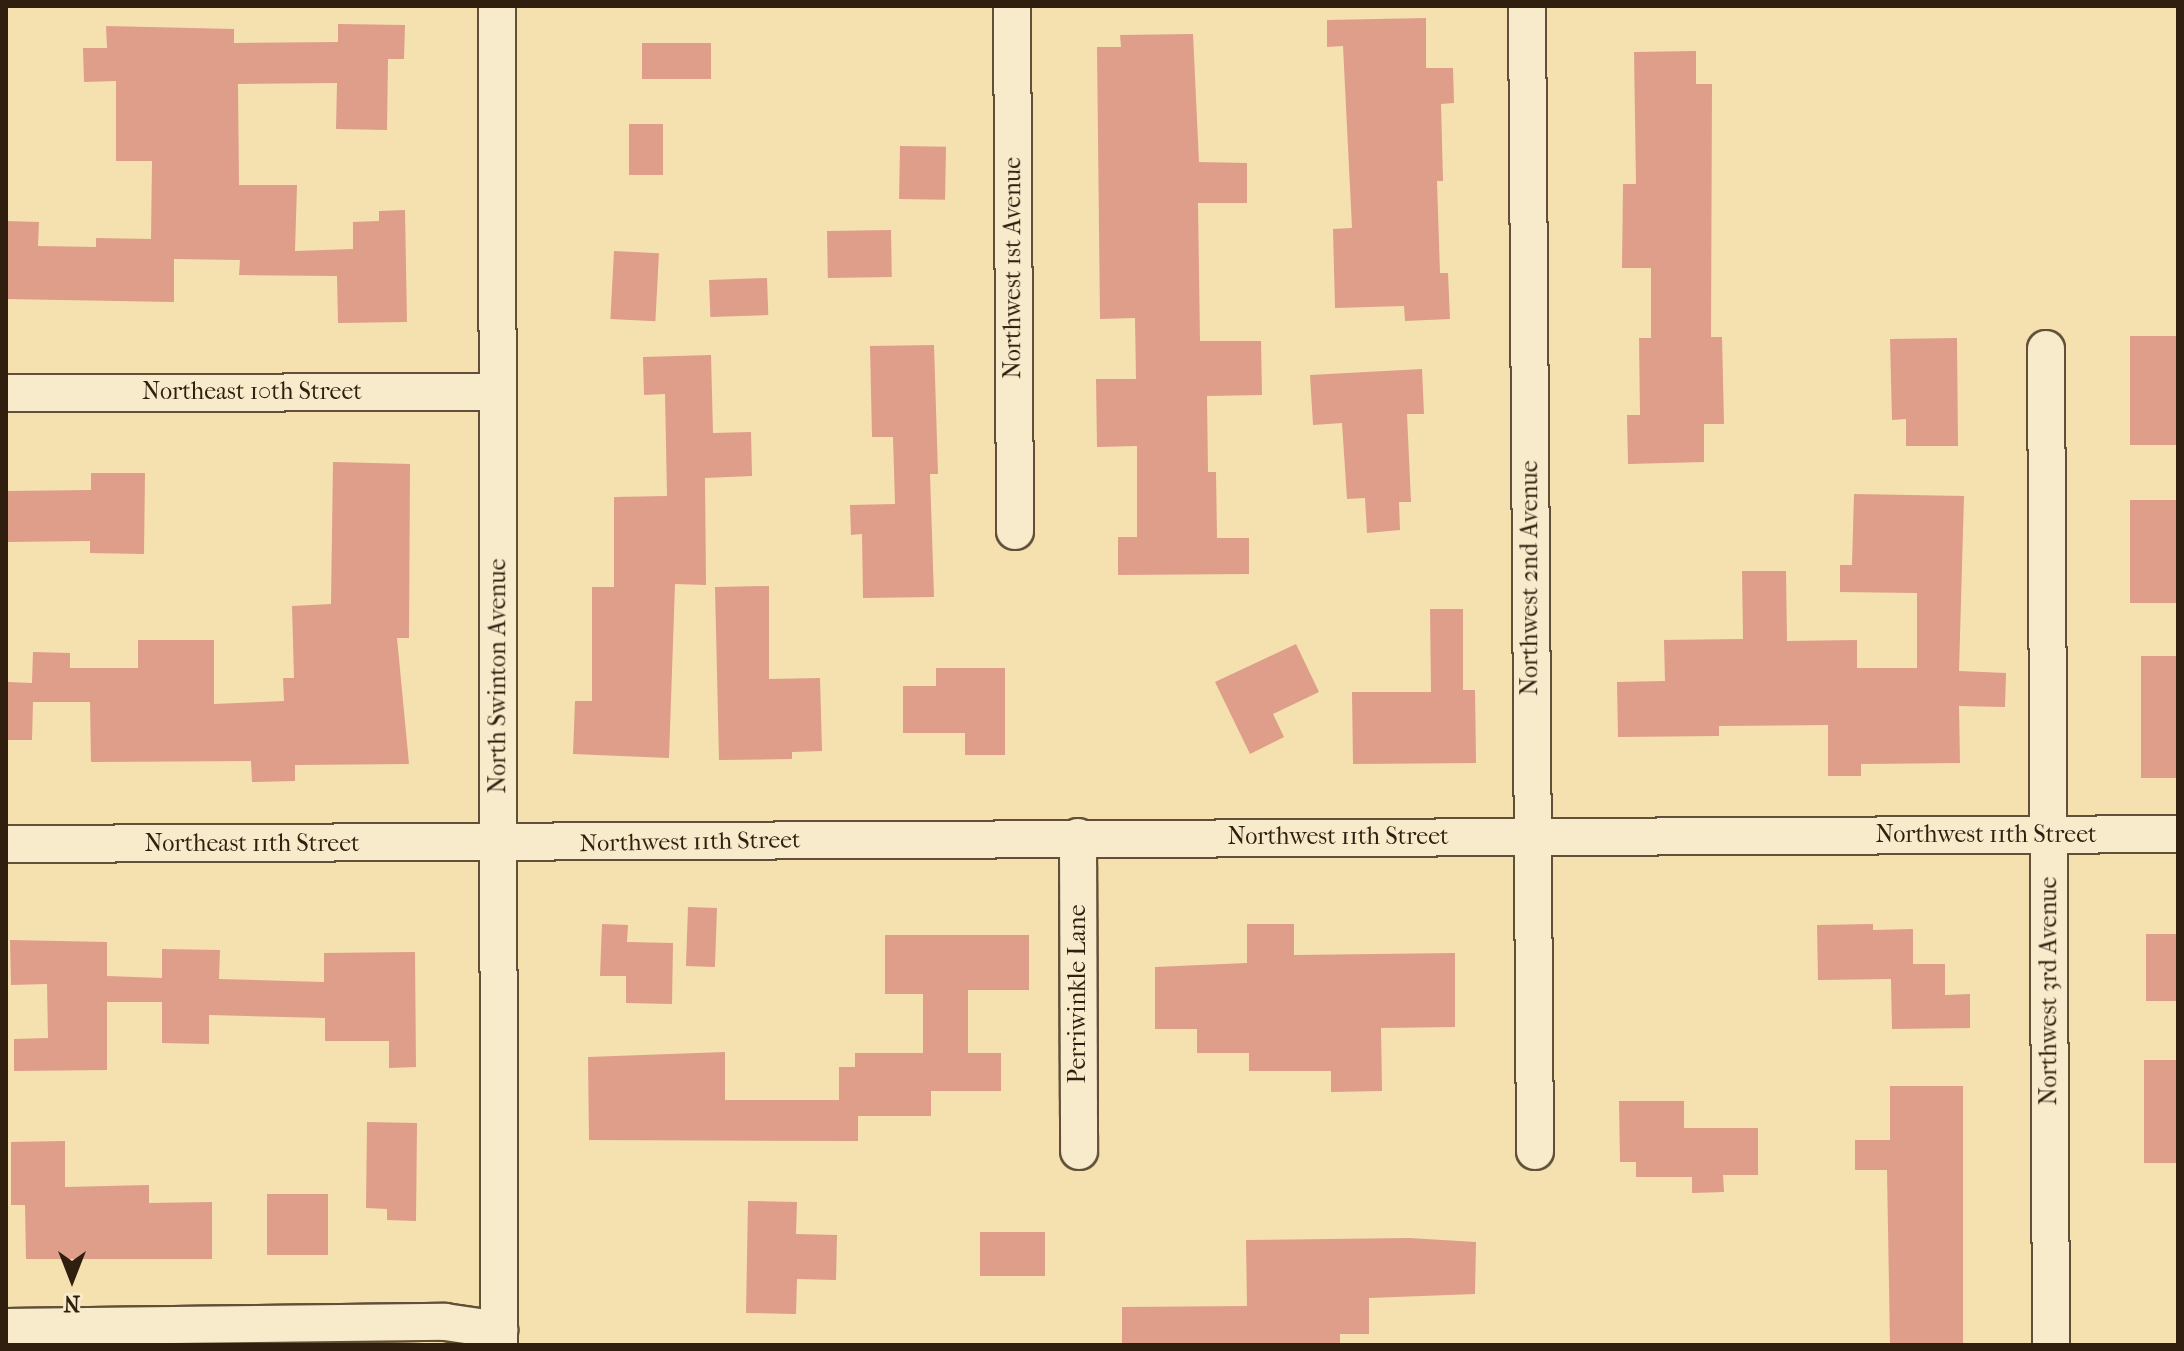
<!DOCTYPE html>
<style>
body{margin:0}
#map{position:relative;width:2184px;height:1351px;overflow:hidden;background:#f5e0b0;font-family:"IM FELL French Canon",serif}
div>[style]{position:absolute}
[style*='--x']{left:calc(var(--x)*1px);top:calc(var(--y)*1px);width:calc(var(--w)*1px);rotate:calc(var(--a)*1deg)}
.building>*{inset:0;background:#de9e89;transform-origin:0 0}
.roads{filter:drop-shadow(2px 0 #614f37) drop-shadow(-2px 0 #614f37) drop-shadow(0 2px #614f37) drop-shadow(0 -2px #614f37)}
.minor>*{height:36px;margin:-18px;padding:0 18px;transform-origin:18px;border-radius:18px;background:#f8ebcc}
span{translate:-50% -50%;white-space:nowrap;text-align:center;line-height:1.15;-webkit-text-stroke:8px #f8ebcc;paint-order:stroke}
.street-label{font-size:24px;color:#301f0f}
.frame{position:absolute;inset:0;border:8px solid #301f0f;pointer-events:none}
.north{position:absolute;left:32px;top:1239px;width:80px;height:80px;-webkit-text-stroke:6px #f8ebcc;paint-order:stroke;rotate:180deg;font-size:22px;font-weight:700;line-height:32px;text-align:center;color:#301f0f}
.north::after{content:'';display:block;margin:auto;width:28px;height:36px;background:#301f0f;clip-path:polygon(50% 0,100% 100%,50% 72%,0 100%)}
</style>
<div id="map">
<div class="building">
<i style="clip-path:polygon(1426px 18px,1426px 68px,1453px 68px,1454px 103px,1441px 104px,1443px 181px,1437px 181px,1440px 273px,1448px 273px,1450px 319px,1405px 321px,1404px 306px,1335px 308px,1333px 229px,1352px 228px,1343px 46px,1327px 47px,1327px 20px)"></i>
<i style="clip-path:polygon(338px 24px,405px 25px,404px 59px,388px 59px,387px 130px,336px 129px,337px 83px,238px 84px,239px 185px,297px 185px,295px 251px,353px 249px,353px 222px,379px 221px,379px 211px,405px 210px,407px 322px,338px 323px,337px 276px,239px 275px,240px 260px,174px 259px,174px 302px,6px 299px,6px 221px,39px 222px,38px 246px,96px 247px,96px 238px,151px 239px,152px 161px,116px 161px,116px 81px,84px 82px,83px 48px,107px 48px,106px 26px,234px 29px,234px 43px,338px 42px)"></i>
<i style="clip-path:polygon(1193px 34px,1199px 162px,1247px 163px,1247px 203px,1198px 203px,1200px 341px,1261px 341px,1262px 395px,1207px 396px,1208px 472px,1216px 472px,1217px 538px,1249px 538px,1249px 574px,1118px 575px,1118px 537px,1137px 537px,1137px 446px,1097px 447px,1096px 379px,1136px 379px,1135px 318px,1100px 319px,1097px 47px,1121px 47px,1120px 35px)"></i>
<i style="left:642px;top:43px;width:69px;height:36px"></i>
<i style="clip-path:polygon(1696px 51px,1696px 84px,1712px 84px,1711px 337px,1722px 337px,1724px 424px,1704px 424px,1704px 462px,1628px 464px,1627px 415px,1640px 415px,1639px 338px,1651px 338px,1651px 268px,1622px 268px,1623px 184px,1636px 184px,1634px 52px)"></i>
<i style="left:629px;top:124px;width:34px;height:51px"></i>
<i style="left:900px;top:146px;width:46px;height:53px;rotate:1deg"></i>
<i style="left:891px;top:230px;width:47px;height:64px;rotate:89deg"></i>
<i style="left:614px;top:251px;width:45px;height:68px;rotate:3deg"></i>
<i style="left:767px;top:278px;width:37px;height:58px;rotate:88deg"></i>
<i style="left:2178px;top:336px;width:109px;height:48px;rotate:90deg"></i>
<i style="clip-path:polygon(1957px 338px,1958px 446px,1906px 446px,1906px 419px,1892px 420px,1890px 339px)"></i>
<i style="clip-path:polygon(934px 345px,938px 474px,930px 474px,934px 597px,863px 598px,862px 534px,851px 535px,850px 505px,895px 504px,893px 437px,872px 437px,870px 346px)"></i>
<i style="clip-path:polygon(711px 355px,713px 433px,751px 432px,752px 476px,705px 478px,706px 585px,675px 584px,669px 758px,573px 754px,575px 701px,592px 701px,592px 587px,614px 587px,614px 497px,667px 496px,665px 394px,644px 395px,643px 357px)"></i>
<i style="clip-path:polygon(1422px 369px,1424px 414px,1407px 414px,1411px 502px,1399px 502px,1400px 530px,1367px 533px,1365px 498px,1347px 499px,1342px 423px,1313px 425px,1310px 375px)"></i>
<i style="clip-path:polygon(333px 462px,410px 464px,409px 638px,397px 638px,409px 764px,295px 765px,295px 781px,252px 782px,251px 761px,91px 762px,90px 702px,33px 702px,32px 740px,7px 740px,8px 682px,32px 683px,33px 652px,70px 653px,70px 668px,138px 668px,138px 640px,214px 640px,214px 704px,284px 701px,283px 678px,294px 678px,292px 606px,331px 604px)"></i>
<i style="clip-path:polygon(91px 473px,145px 473px,144px 554px,90px 553px,90px 541px,6px 542px,6px 491px,91px 490px)"></i>
<i style="clip-path:polygon(1854px 494px,1964px 496px,1959px 671px,2006px 673px,2005px 707px,1959px 706px,1960px 763px,1861px 764px,1861px 776px,1828px 776px,1828px 725px,1719px 726px,1719px 736px,1618px 737px,1617px 682px,1665px 681px,1664px 640px,1743px 639px,1742px 571px,1786px 571px,1787px 641px,1857px 640px,1857px 668px,1917px 668px,1917px 593px,1840px 592px,1840px 565px,1852px 565px)"></i>
<i style="left:2130px;top:500px;width:48px;height:103px"></i>
<i style="clip-path:polygon(769px 586px,769px 679px,820px 678px,822px 751px,792px 752px,792px 759px,719px 760px,715px 587px)"></i>
<i style="clip-path:polygon(1430px 609px,1463px 609px,1463px 690px,1475px 690px,1476px 763px,1353px 764px,1352px 692px,1431px 692px)"></i>
<i style="clip-path:polygon(1296px 644px,1319px 692px,1273px 714px,1284px 737px,1250px 754px,1215px 682px)"></i>
<i style="left:2178px;top:656px;width:122px;height:37px;rotate:90deg"></i>
<i style="clip-path:polygon(936px 668px,1005px 668px,1005px 755px,965px 755px,965px 733px,903px 733px,903px 686px,936px 686px)"></i>
<i style="left:688px;top:907px;width:29px;height:59px;rotate:2deg"></i>
<i style="clip-path:polygon(602px 924px,628px 925px,627px 942px,673px 943px,672px 1004px,626px 1003px,626px 976px,600px 976px)"></i>
<i style="clip-path:polygon(1247px 924px,1294px 924px,1294px 955px,1455px 953px,1455px 1027px,1381px 1028px,1382px 1091px,1331px 1092px,1331px 1071px,1249px 1071px,1249px 1053px,1197px 1053px,1197px 1029px,1155px 1029px,1155px 967px,1247px 963px)"></i>
<i style="clip-path:polygon(1873px 924px,1873px 930px,1913px 929px,1913px 964px,1945px 964px,1945px 995px,1970px 994px,1970px 1028px,1892px 1029px,1891px 979px,1818px 980px,1817px 925px)"></i>
<i style="left:2178px;top:934px;width:67px;height:32px;rotate:90deg"></i>
<i style="clip-path:polygon(885px 935px,1029px 935px,1029px 990px,968px 990px,968px 1053px,1001px 1053px,1001px 1091px,931px 1091px,931px 1116px,858px 1116px,858px 1141px,589px 1140px,588px 1057px,725px 1052px,725px 1100px,839px 1100px,839px 1067px,855px 1067px,855px 1053px,923px 1053px,923px 994px,885px 994px)"></i>
<i style="clip-path:polygon(10px 940px,107px 942px,107px 976px,162px 978px,162px 949px,220px 950px,219px 979px,324px 982px,324px 953px,415px 952px,416px 1067px,389px 1068px,389px 1041px,325px 1041px,325px 1018px,209px 1015px,209px 1044px,162px 1043px,162px 1002px,107px 1002px,107px 1070px,14px 1071px,14px 1039px,48px 1038px,47px 984px,11px 985px)"></i>
<i style="left:2144px;top:1060px;width:34px;height:103px"></i>
<i style="clip-path:polygon(1890px 1086px,1963px 1086px,1963px 1343px,1890px 1344px,1887px 1170px,1855px 1170px,1855px 1140px,1890px 1140px)"></i>
<i style="clip-path:polygon(1619px 1101px,1684px 1101px,1684px 1128px,1758px 1128px,1758px 1175px,1723px 1175px,1724px 1192px,1692px 1193px,1692px 1177px,1636px 1177px,1636px 1162px,1620px 1162px)"></i>
<i style="clip-path:polygon(367px 1122px,417px 1123px,416px 1221px,387px 1220px,387px 1209px,366px 1208px)"></i>
<i style="clip-path:polygon(65px 1141px,65px 1187px,149px 1185px,149px 1203px,212px 1202px,212px 1259px,26px 1259px,25px 1205px,11px 1205px,11px 1142px)"></i>
<i style="left:267px;top:1194px;width:61px;height:61px"></i>
<i style="clip-path:polygon(748px 1201px,797px 1202px,796px 1234px,837px 1235px,836px 1280px,797px 1279px,796px 1314px,746px 1313px)"></i>
<i style="left:1045px;top:1232px;width:44px;height:65px;rotate:90deg"></i>
<i style="clip-path:polygon(1409px 1238px,1476px 1242px,1475px 1294px,1369px 1298px,1369px 1334px,1340px 1334px,1340px 1345px,1122px 1345px,1122px 1307px,1247px 1306px,1246px 1240px)"></i>
</div>
<div class="roads">
<div class="minor">
<i style="--x:497;--y:6;--w:1339;--a:89.91"></i>
<i style="--x:1012;--y:6;--w:525;--a:89.67"></i>
<i style="--x:1527;--y:6;--w:1145;--a:89.6"></i>
<i style="--x:2046;--y:349;--w:996;--a:89.71"></i>
<i style="--x:6;--y:393;--w:492;--a:-0.1"></i>
<i style="--x:1078;--y:837;--w:314;--a:89.8"></i>
<i style="--x:6;--y:844;--w:2172;--a:-0.26"></i>
<i style="--x:6;--y:1327;--w:439;--a:-0.7"></i>
<i style="--x:445;--y:1322;--w:55;--a:8.4"></i>
</div>
</div>
<div class="street-label">
<span style="left:1013px;top:268px;rotate:-90deg">Northwest 1st Avenue</span>
<span style="left:252px;top:392px">Northeast 10th Street</span>
<span style="left:1530px;top:578px;rotate:-90deg">Northwest 2nd Avenue</span>
<span style="left:498px;top:676px;rotate:-90deg">North Swinton Avenue</span>
<span style="left:1986px;top:835px">Northwest 11th Street</span>
<span style="left:1338px;top:837px">Northwest 11th Street</span>
<span style="left:690px;top:842px;rotate:-1deg">Northwest 11th Street</span>
<span style="left:252px;top:844px">Northeast 11th Street</span>
<span style="left:2049px;top:991px;rotate:-90deg">Northwest 3rd Avenue</span>
<span style="left:1078px;top:994px;rotate:-90deg">Perriwinkle Lane</span>
</div>
<div class="frame"></div>
<div class="north">N</div>
</div>
